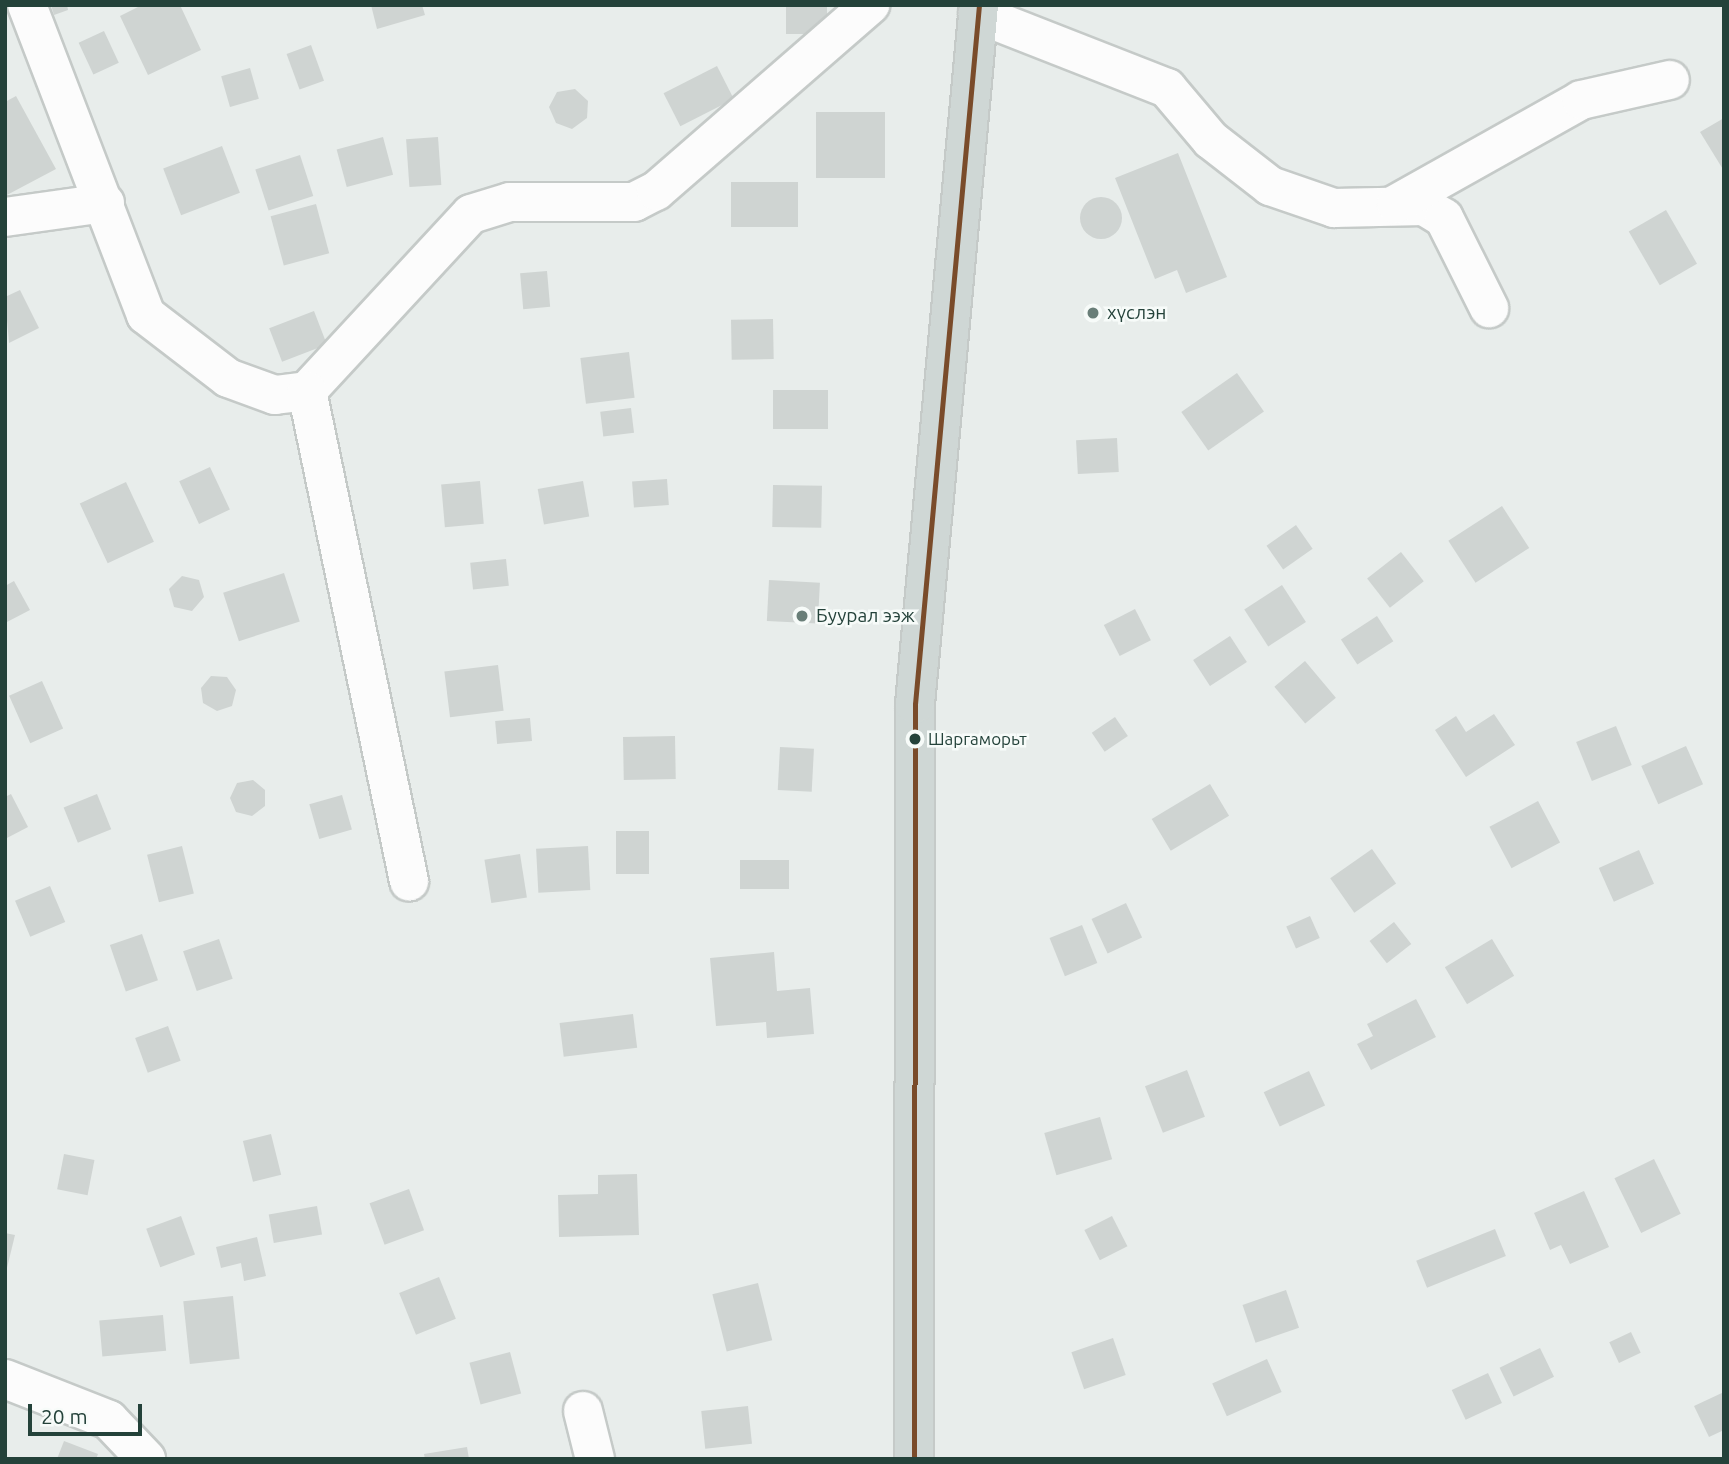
<!DOCTYPE html>
<meta charset="utf-8">
<style>
body{margin:0}
#map{position:relative;width:1729px;height:1464px;overflow:hidden;background:#e8edeb;font-family:Ubuntu,sans-serif}
div>[style]{position:absolute}
[style*='--x']{left:calc(var(--x)*1px);top:calc(var(--y)*1px);width:calc(var(--w)*1px);rotate:calc(var(--a)*1deg)}
.building>*{inset:0;background:#cfd4d2;transform-origin:0 0}
.round{border-radius:50%}
.roads{filter:drop-shadow(2px 0 #c5cac8) drop-shadow(-2px 0 #c5cac8) drop-shadow(0 2px #c5cac8) drop-shadow(0 -2px #c5cac8)}
.minor>*{height:38px;margin:-19px;padding:0 19px;transform-origin:19px;border-radius:19px;background:#fcfcfc}
.major>*{height:38px;margin:-19px;padding:0 19px;transform-origin:19px;border-radius:19px;background:#cfd7d5}
.bus-1>*{height:5px;margin:-2.5px;padding:0 2.5px;transform-origin:2.5px;border-radius:2.5px;background:#7a4b2a}
.dots>*{width:19px;height:19px;translate:-50% -50%;box-sizing:border-box;border:4px solid #f7fbf9;border-radius:50%}
span{translate:-50% -50%;white-space:nowrap;text-align:center;line-height:1.15;-webkit-text-stroke:5px #f7fbf9;paint-order:stroke}
.bus-label{font-size:17px;color:#24423a}
.left{translate:0 -50%;text-align:left}
.poi-label{font-size:19px;color:#24423a}
.frame{position:absolute;inset:0;border:7px solid #24423a;pointer-events:none}
.scale{position:absolute;left:28px;top:1404px;width:114px;height:32px;box-sizing:border-box;border:4px solid #24423a;border-top:0;padding-left:9px;font-size:21px;line-height:24px;white-space:nowrap;color:#24423a;-webkit-text-stroke:5px #f7fbf9;paint-order:stroke}
</style>
<div id="map">
<div class="building">
<i style="clip-path:polygon(51px 5px,67px 5px,68px 10px,54px 15px)"></i>
<i style="clip-path:polygon(142px 5px,180px 5px,201px 50px,148px 75px,120px 16px)"></i>
<i style="clip-path:polygon(371px 5px,422px 5px,425px 15px,377px 29px)"></i>
<i style="left:786px;top:5px;width:41px;height:29px"></i>
<i style="left:104px;top:31px;width:35px;height:28px;rotate:65deg"></i>
<i style="left:311px;top:45px;width:38px;height:26px;rotate:70deg"></i>
<i style="left:717px;top:66px;width:37px;height:60px;rotate:63deg"></i>
<i style="left:250px;top:68px;width:32px;height:30px;rotate:74deg"></i>
<i style="clip-path:polygon(575px 89px,588px 101px,587px 118px,572px 129px,556px 123px,549px 107px,557px 92px)"></i>
<i style="clip-path:polygon(16px 96px,56px 169px,5px 196px,5px 102px)"></i>
<i style="left:816px;top:112px;width:69px;height:66px"></i>
<i style="clip-path:polygon(1724px 118px,1724px 171px,1700px 132px)"></i>
<i style="left:383px;top:137px;width:39px;height:48px;rotate:75deg"></i>
<i style="left:438px;top:137px;width:48px;height:32px;rotate:86deg"></i>
<i style="left:222px;top:146px;width:50px;height:63px;rotate:69deg"></i>
<i style="clip-path:polygon(1178px 153px,1227px 277px,1186px 293px,1177px 270px,1155px 279px,1115px 178px)"></i>
<i style="left:300px;top:155px;width:43px;height:47px;rotate:72deg"></i>
<i style="left:731px;top:182px;width:67px;height:45px"></i>
<i class="round" style="left:1080px;top:197px;width:42px;height:42px"></i>
<i style="left:316px;top:204px;width:51px;height:47px;rotate:75deg"></i>
<i style="left:1666px;top:210px;width:62px;height:43px;rotate:60deg"></i>
<i style="left:547px;top:271px;width:36px;height:27px;rotate:85deg"></i>
<i style="clip-path:polygon(20px 290px,39px 328px,9px 343px,5px 297px)"></i>
<i style="left:314px;top:311px;width:36px;height:48px;rotate:69deg"></i>
<i style="left:773px;top:319px;width:40px;height:42px;rotate:89deg"></i>
<i style="left:629px;top:352px;width:46px;height:49px;rotate:83deg"></i>
<i style="left:1237px;top:373px;width:47px;height:68px;rotate:55deg"></i>
<i style="left:828px;top:390px;width:39px;height:55px;rotate:90deg"></i>
<i style="left:631px;top:408px;width:25px;height:31px;rotate:83deg"></i>
<i style="left:1117px;top:438px;width:34px;height:41px;rotate:87deg"></i>
<i style="left:210px;top:467px;width:47px;height:34px;rotate:65deg"></i>
<i style="left:667px;top:479px;width:26px;height:35px;rotate:86deg"></i>
<i style="left:480px;top:481px;width:43px;height:39px;rotate:85deg"></i>
<i style="left:583px;top:481px;width:36px;height:46px;rotate:80deg"></i>
<i style="left:126px;top:482px;width:66px;height:51px;rotate:65deg"></i>
<i style="left:773px;top:485px;width:49px;height:42px;rotate:1deg"></i>
<i style="left:1502px;top:506px;width:50px;height:64px;rotate:57deg"></i>
<i style="left:1296px;top:525px;width:29px;height:36px;rotate:55deg"></i>
<i style="left:1401px;top:552px;width:37px;height:43px;rotate:52deg"></i>
<i style="left:506px;top:559px;width:27px;height:36px;rotate:84deg"></i>
<i style="left:284px;top:573px;width:51px;height:64px;rotate:72deg"></i>
<i style="clip-path:polygon(182px 576px,199px 580px,204px 597px,192px 611px,174px 607px,169px 589px)"></i>
<i style="left:769px;top:580px;width:51px;height:41px;rotate:3deg"></i>
<i style="clip-path:polygon(14px 581px,30px 610px,5px 623px,5px 586px)"></i>
<i style="left:1282px;top:585px;width:44px;height:45px;rotate:57deg"></i>
<i style="left:1135px;top:609px;width:35px;height:35px;rotate:63deg"></i>
<i style="left:1377px;top:616px;width:30px;height:43px;rotate:57deg"></i>
<i style="left:1230px;top:636px;width:31px;height:44px;rotate:57deg"></i>
<i style="left:1305px;top:661px;width:48px;height:40px;rotate:50deg"></i>
<i style="left:498px;top:665px;width:46px;height:54px;rotate:83deg"></i>
<i style="clip-path:polygon(211px 676px,227px 677px,236px 690px,232px 706px,217px 711px,203px 703px,201px 688px)"></i>
<i style="left:42px;top:681px;width:52px;height:36px;rotate:66deg"></i>
<i style="clip-path:polygon(1494px 714px,1515px 745px,1466px 777px,1435px 730px,1456px 716px,1466px 732px)"></i>
<i style="left:1115px;top:717px;width:23px;height:28px;rotate:56deg"></i>
<i style="left:530px;top:718px;width:23px;height:35px;rotate:85deg"></i>
<i style="left:1616px;top:726px;width:42px;height:43px;rotate:68deg"></i>
<i style="left:675px;top:736px;width:43px;height:52px;rotate:89deg"></i>
<i style="left:1686px;top:746px;width:42px;height:49px;rotate:66deg"></i>
<i style="left:780px;top:747px;width:34px;height:43px;rotate:3deg"></i>
<i style="clip-path:polygon(253px 780px,265px 790px,265px 806px,252px 816px,236px 812px,230px 798px,237px 783px)"></i>
<i style="left:1210px;top:784px;width:37px;height:68px;rotate:59deg"></i>
<i style="clip-path:polygon(11px 794px,28px 827px,5px 839px,5px 797px)"></i>
<i style="left:97px;top:794px;width:38px;height:36px;rotate:68deg"></i>
<i style="left:342px;top:795px;width:36px;height:34px;rotate:74deg"></i>
<i style="left:1538px;top:801px;width:47px;height:55px;rotate:62deg"></i>
<i style="left:616px;top:831px;width:33px;height:43px"></i>
<i style="left:182px;top:846px;width:49px;height:36px;rotate:76deg"></i>
<i style="left:588px;top:846px;width:44px;height:52px;rotate:87deg"></i>
<i style="left:1372px;top:849px;width:42px;height:51px;rotate:55deg"></i>
<i style="left:1639px;top:850px;width:37px;height:44px;rotate:66deg"></i>
<i style="left:520px;top:854px;width:44px;height:36px;rotate:81deg"></i>
<i style="left:740px;top:860px;width:49px;height:29px"></i>
<i style="left:50px;top:886px;width:39px;height:38px;rotate:67deg"></i>
<i style="left:1126px;top:903px;width:38px;height:38px;rotate:65deg"></i>
<i style="left:1310px;top:916px;width:24px;height:26px;rotate:66deg"></i>
<i style="left:1394px;top:922px;width:28px;height:31px;rotate:52deg"></i>
<i style="left:1082px;top:925px;width:41px;height:35px;rotate:68deg"></i>
<i style="left:142px;top:934px;width:49px;height:34px;rotate:71deg"></i>
<i style="left:219px;top:939px;width:42px;height:38px;rotate:71deg"></i>
<i style="left:1492px;top:939px;width:43px;height:55px;rotate:59deg"></i>
<i style="clip-path:polygon(774px 952px,777px 991px,810px 988px,814px 1034px,767px 1038px,766px 1022px,716px 1026px,710px 958px)"></i>
<i style="clip-path:polygon(1416px 999px,1436px 1037px,1371px 1070px,1357px 1044px,1373px 1036px,1367px 1024px)"></i>
<i style="left:633px;top:1014px;width:34px;height:74px;rotate:83deg"></i>
<i style="left:168px;top:1026px;width:37px;height:35px;rotate:70deg"></i>
<i style="left:1187px;top:1070px;width:50px;height:45px;rotate:69deg"></i>
<i style="left:1309px;top:1071px;width:38px;height:50px;rotate:65deg"></i>
<i style="left:1100px;top:1117px;width:44px;height:58px;rotate:74deg"></i>
<i style="left:271px;top:1134px;width:42px;height:29px;rotate:76deg"></i>
<i style="left:64px;top:1154px;width:31px;height:36px;rotate:11deg"></i>
<i style="left:1654px;top:1159px;width:61px;height:44px;rotate:64deg"></i>
<i style="clip-path:polygon(637px 1174px,639px 1235px,559px 1237px,558px 1195px,598px 1194px,598px 1175px)"></i>
<i style="left:409px;top:1189px;width:44px;height:42px;rotate:70deg"></i>
<i style="clip-path:polygon(1584px 1191px,1609px 1247px,1570px 1264px,1561px 1245px,1550px 1250px,1534px 1213px)"></i>
<i style="left:317px;top:1206px;width:29px;height:49px;rotate:80deg"></i>
<i style="left:181px;top:1216px;width:41px;height:37px;rotate:70deg"></i>
<i style="left:1112px;top:1216px;width:34px;height:31px;rotate:63deg"></i>
<i style="left:1495px;top:1229px;width:29px;height:85px;rotate:68deg"></i>
<i style="clip-path:polygon(5px 1233px,15px 1235px,6px 1272px,5px 1272px)"></i>
<i style="clip-path:polygon(257px 1237px,266px 1276px,244px 1281px,241px 1263px,221px 1268px,216px 1247px)"></i>
<i style="left:439px;top:1277px;width:45px;height:43px;rotate:68deg"></i>
<i style="left:758px;top:1283px;width:59px;height:47px;rotate:76deg"></i>
<i style="left:1286px;top:1290px;width:40px;height:46px;rotate:71deg"></i>
<i style="left:233px;top:1296px;width:63px;height:50px;rotate:84deg"></i>
<i style="left:163px;top:1315px;width:36px;height:64px;rotate:85deg"></i>
<i style="left:1631px;top:1332px;width:23px;height:24px;rotate:65deg"></i>
<i style="left:1113px;top:1338px;width:39px;height:44px;rotate:71deg"></i>
<i style="left:1540px;top:1348px;width:32px;height:45px;rotate:64deg"></i>
<i style="left:510px;top:1352px;width:43px;height:42px;rotate:75deg"></i>
<i style="left:1267px;top:1359px;width:36px;height:60px;rotate:66deg"></i>
<i style="left:1488px;top:1373px;width:33px;height:40px;rotate:65deg"></i>
<i style="clip-path:polygon(1724px 1392px,1724px 1430px,1709px 1437px,1694px 1406px)"></i>
<i style="left:748px;top:1406px;width:38px;height:47px;rotate:84deg"></i>
<i style="clip-path:polygon(64px 1441px,98px 1454px,96px 1459px,57px 1459px)"></i>
<i style="clip-path:polygon(467px 1447px,469px 1459px,425px 1459px,424px 1454px)"></i>
</div>
<div class="roads">
<div class="minor">
<i style="--x:27;--y:5;--w:332;--a:69"></i>
<i style="--x:146;--y:315;--w:103;--a:37.5"></i>
<i style="--x:228;--y:378;--w:50;--a:19.9"></i>
<i style="--x:275;--y:395;--w:32;--a:-7"></i>
<i style="--x:307;--y:391;--w:241;--a:-47.2"></i>
<i style="--x:471;--y:214;--w:41;--a:-17.1"></i>
<i style="--x:510;--y:202;--w:124;--a:0"></i>
<i style="--x:634;--y:202;--w:25;--a:-27"></i>
<i style="--x:656;--y:191;--w:284;--a:-41"></i>
<i style="--x:978;--y:14;--w:203;--a:21.4"></i>
<i style="--x:1167;--y:88;--w:68;--a:49.8"></i>
<i style="--x:1211;--y:140;--w:75;--a:37.9"></i>
<i style="--x:1270;--y:186;--w:68;--a:19"></i>
<i style="--x:1334;--y:208;--w:90;--a:-1.3"></i>
<i style="--x:1424;--y:206;--w:23;--a:31"></i>
<i style="--x:1444;--y:218;--w:101;--a:63.4"></i>
<i style="--x:1396;--y:204;--w:212;--a:-29.3"></i>
<i style="--x:1581;--y:100;--w:91;--a:-12.7"></i>
<i style="--x:5;--y:217;--w:101;--a:-8"></i>
<i style="--x:307;--y:391;--w:501;--a:78.24"></i>
<i style="--x:5;--y:1379;--w:112;--a:21.5"></i>
<i style="--x:109;--y:1420;--w:54;--a:46.5"></i>
<i style="--x:583;--y:1411;--w:49;--a:76"></i>
</div>
<div class="major">
<i style="--x:914;--y:1459;--w:755;--a:-89.92"></i>
<i style="--x:915;--y:704;--w:702;--a:-84.77"></i>
</div>
</div>
<div class="bus-1">
<i style="--x:914;--y:1459;--w:755;--a:-89.92"></i>
<i style="--x:915;--y:704;--w:702;--a:-84.77"></i>
</div>
<div class="dots">
<i style="left:1093px;top:313px;background:#697e78"></i>
<i style="left:802px;top:616px;background:#697e78"></i>
<i style="left:915px;top:739px;background:#24423a"></i>
</div>
<div class="bus-label">
<span class="left" style="left:928px;top:739px">Шаргаморьт</span>
</div>
<div class="poi-label">
<span class="left" style="left:1107px;top:313px">хүслэн</span>
<span class="left" style="left:816px;top:616px">Буурал ээж</span>
</div>
<div class="frame"></div>
<div class="scale">20 m</div>
</div>
